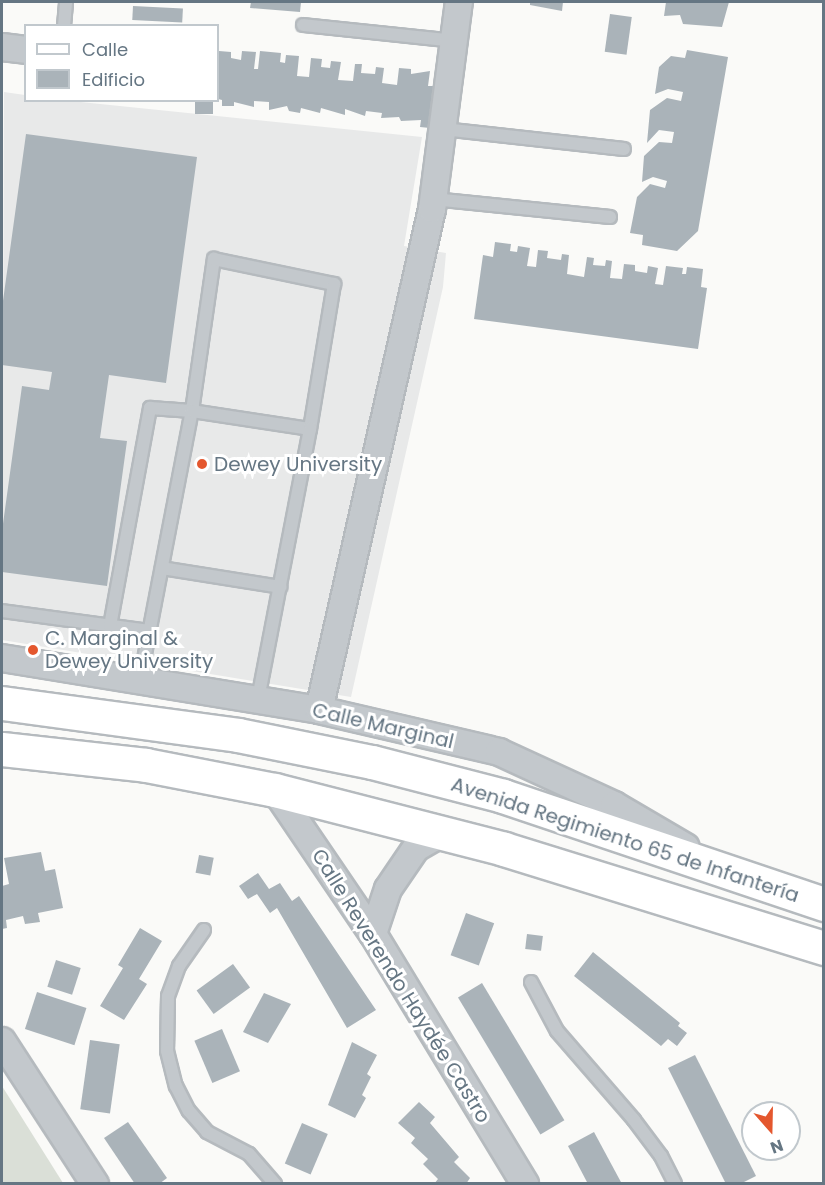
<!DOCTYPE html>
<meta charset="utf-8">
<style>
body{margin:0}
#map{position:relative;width:825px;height:1185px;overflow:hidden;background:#fafaf8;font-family:Poppins,sans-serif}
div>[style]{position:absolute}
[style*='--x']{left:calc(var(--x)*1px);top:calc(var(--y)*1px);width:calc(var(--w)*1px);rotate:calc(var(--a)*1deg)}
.built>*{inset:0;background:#e8e9e9}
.green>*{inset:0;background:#dadfd7}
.building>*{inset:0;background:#aab3b9;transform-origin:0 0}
.roads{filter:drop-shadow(2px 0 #b5babe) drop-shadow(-2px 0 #b5babe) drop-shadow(0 2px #b5babe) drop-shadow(0 -2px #b5babe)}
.service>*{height:12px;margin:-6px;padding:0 6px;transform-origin:6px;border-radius:6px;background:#c3c8cc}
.minor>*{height:26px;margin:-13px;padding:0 13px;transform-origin:13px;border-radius:13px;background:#c3c8cc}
.primary>*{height:33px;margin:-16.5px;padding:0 16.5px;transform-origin:16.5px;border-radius:16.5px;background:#fff}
.dots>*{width:16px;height:16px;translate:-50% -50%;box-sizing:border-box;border:3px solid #fff;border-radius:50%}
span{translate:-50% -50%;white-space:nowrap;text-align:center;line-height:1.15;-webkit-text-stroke:6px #fff;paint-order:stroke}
.poi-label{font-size:20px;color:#657683}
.left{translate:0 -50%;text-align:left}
.street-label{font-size:20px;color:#657683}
.frame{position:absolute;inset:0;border:3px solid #657683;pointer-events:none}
.legend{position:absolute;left:24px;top:24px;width:195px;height:78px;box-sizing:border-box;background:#fff;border:2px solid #c1c8cd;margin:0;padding:8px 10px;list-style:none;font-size:18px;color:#657683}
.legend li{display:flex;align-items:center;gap:12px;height:30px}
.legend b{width:30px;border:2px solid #c1c8cd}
.north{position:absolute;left:741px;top:1101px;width:60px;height:60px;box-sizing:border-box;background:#fff;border:2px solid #c1c8cd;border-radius:50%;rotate:160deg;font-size:16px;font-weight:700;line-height:24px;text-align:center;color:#657683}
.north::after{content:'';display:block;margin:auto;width:21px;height:27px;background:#e4572e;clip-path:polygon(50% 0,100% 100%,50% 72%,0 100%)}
</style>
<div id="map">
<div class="built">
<i style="clip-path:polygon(4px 92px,25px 95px,26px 100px,71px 101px,422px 137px,404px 246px,446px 253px,443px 287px,351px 697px,2px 640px)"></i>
</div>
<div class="green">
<i style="clip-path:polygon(2px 1086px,63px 1183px,2px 1183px)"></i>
</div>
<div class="building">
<i style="clip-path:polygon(251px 2px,301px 2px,300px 12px,250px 8px)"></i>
<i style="clip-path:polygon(530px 2px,563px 2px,562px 11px,530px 5px)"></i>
<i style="clip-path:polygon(666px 2px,729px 2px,722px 27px,683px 24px,680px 15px,664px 16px)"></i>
<i style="left:133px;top:6px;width:50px;height:14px;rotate:3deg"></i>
<i style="left:610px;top:14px;width:22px;height:38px;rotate:8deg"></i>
<i style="clip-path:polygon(687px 50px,728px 57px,698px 231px,677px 251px,642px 245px,643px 235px,630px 233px,637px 197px,650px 184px,665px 188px,667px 181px,653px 177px,642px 182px,644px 156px,659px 142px,672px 143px,674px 132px,659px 130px,647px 143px,650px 110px,667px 98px,681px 101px,683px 92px,668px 89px,655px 94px,659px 67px,671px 56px,685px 58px)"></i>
<i style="clip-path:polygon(219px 51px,231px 52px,231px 58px,241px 60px,242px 51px,256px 52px,254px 69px,258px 69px,260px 51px,281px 53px,280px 62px,285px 63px,286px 55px,299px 56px,297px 76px,309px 77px,311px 58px,322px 59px,321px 67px,330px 68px,331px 61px,341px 62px,338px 80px,353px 81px,355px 64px,362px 64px,361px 73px,375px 74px,376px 67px,384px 68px,382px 83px,397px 85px,399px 68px,411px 69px,411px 74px,430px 71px,428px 86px,435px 86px,430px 128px,420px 127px,421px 120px,401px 121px,399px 117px,381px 118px,382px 113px,366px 111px,365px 116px,345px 109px,345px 115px,321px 108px,320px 113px,301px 108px,300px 113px,289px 111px,287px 106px,269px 110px,269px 102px,254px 101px,254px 107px,234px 102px,234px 106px,222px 106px,222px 100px,218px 99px)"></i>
<i style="left:195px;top:100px;width:18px;height:14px"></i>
<i style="clip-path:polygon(26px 134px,197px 157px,166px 383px,109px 375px,100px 438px,127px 441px,107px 586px,2px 572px,2px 531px,22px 386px,49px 390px,52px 372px,2px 365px,2px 308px)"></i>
<i style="clip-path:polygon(495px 242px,511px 244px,510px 251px,517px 252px,518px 246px,530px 248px,527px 266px,536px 267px,538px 250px,548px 251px,547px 258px,561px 260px,562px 254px,569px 255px,567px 274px,584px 277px,587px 257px,594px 258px,593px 265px,605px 266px,606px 260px,612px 261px,610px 278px,622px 279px,624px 264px,635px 265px,635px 271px,647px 273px,648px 266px,658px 268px,655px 284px,663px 285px,666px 266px,683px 268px,682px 274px,686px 274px,687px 267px,703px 269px,701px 287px,707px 288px,698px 349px,474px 319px,483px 255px,493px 257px)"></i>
<i style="clip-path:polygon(41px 852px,45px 871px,55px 869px,63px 908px,38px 913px,40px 922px,25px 924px,23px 916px,6px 920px,7px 928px,2px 929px,2px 886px,9px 884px,4px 858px)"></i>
<i style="left:199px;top:855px;width:15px;height:18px;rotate:11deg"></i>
<i style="clip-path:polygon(258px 873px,269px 889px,280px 883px,292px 901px,299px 896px,376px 1010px,347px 1028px,277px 908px,270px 913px,257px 894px,248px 899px,239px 886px)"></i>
<i style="left:466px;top:913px;width:30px;height:45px;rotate:20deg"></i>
<i style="clip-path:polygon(140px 928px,162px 941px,139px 979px,147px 984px,124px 1020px,100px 1006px,123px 968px,118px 965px)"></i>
<i style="left:527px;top:934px;width:16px;height:15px;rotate:7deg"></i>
<i style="clip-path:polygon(593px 952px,680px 1023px,678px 1026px,687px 1033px,677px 1046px,668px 1039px,661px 1046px,574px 976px)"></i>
<i style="left:56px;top:960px;width:26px;height:28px;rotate:18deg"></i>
<i style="left:233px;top:964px;width:29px;height:45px;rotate:54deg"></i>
<i style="left:482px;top:983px;width:160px;height:28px;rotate:59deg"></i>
<i style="left:37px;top:992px;width:52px;height:39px;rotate:18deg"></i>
<i style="clip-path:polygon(264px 993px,291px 1004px,268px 1043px,243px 1032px)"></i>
<i style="left:222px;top:1029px;width:46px;height:30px;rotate:67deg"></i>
<i style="left:90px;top:1040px;width:30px;height:70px;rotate:8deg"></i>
<i style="clip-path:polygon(352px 1042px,377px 1055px,367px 1074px,371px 1077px,362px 1095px,366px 1098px,355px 1118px,328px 1105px)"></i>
<i style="clip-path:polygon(695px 1055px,756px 1176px,740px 1184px,726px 1184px,668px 1068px)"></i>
<i style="clip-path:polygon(419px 1102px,435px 1117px,430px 1123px,459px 1157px,454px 1162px,470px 1178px,466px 1184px,434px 1184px,438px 1179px,423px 1164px,428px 1159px,411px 1143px,415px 1138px,398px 1123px)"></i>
<i style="clip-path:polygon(128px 1122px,167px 1178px,159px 1184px,135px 1184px,104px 1138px)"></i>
<i style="left:302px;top:1123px;width:28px;height:44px;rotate:23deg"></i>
<i style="clip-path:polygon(594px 1132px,622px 1184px,588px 1184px,568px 1146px)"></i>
</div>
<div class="roads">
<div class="service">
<i style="--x:303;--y:25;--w:152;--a:6"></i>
<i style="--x:64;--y:26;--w:24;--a:-85"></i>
<i style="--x:443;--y:129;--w:182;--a:6.3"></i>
<i style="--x:433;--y:199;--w:178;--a:5.8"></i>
<i style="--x:162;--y:568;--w:120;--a:9.1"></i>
<i style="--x:2;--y:611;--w:148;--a:7.7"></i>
<i style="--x:110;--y:626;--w:222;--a:-79.6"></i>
<i style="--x:150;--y:408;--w:42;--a:4.1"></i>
<i style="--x:192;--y:411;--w:154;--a:-81.8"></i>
<i style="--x:214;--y:259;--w:123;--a:11.8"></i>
<i style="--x:334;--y:284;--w:147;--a:99.4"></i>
<i style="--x:140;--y:680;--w:274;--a:-79.1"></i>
<i style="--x:192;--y:411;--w:119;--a:8.7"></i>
<i style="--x:310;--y:429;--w:276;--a:100.9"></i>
<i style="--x:204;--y:930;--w:44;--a:124.8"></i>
<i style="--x:179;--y:966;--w:32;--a:110"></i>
<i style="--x:168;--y:996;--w:55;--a:91"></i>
<i style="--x:167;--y:1051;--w:36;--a:76"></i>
<i style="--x:176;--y:1086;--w:28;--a:63"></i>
<i style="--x:189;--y:1111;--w:28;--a:49"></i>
<i style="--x:207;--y:1132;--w:47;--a:27.6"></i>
<i style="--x:249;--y:1154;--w:40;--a:49"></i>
<i style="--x:531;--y:982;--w:55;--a:62"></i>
<i style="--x:557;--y:1031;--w:118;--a:49.1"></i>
<i style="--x:634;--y:1120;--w:45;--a:53.1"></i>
<i style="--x:661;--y:1156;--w:31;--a:63"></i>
</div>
<div class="minor">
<i style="--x:2;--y:47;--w:24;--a:7"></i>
<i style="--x:2;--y:658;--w:321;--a:9.3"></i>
<i style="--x:319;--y:710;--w:185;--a:13.1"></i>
<i style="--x:499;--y:752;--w:127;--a:24.7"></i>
<i style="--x:614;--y:805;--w:83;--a:30.3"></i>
<i style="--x:319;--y:710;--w:514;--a:-77.29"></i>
<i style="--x:432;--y:209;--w:209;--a:-82.6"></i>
<i style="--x:275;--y:790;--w:174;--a:55.8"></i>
<i style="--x:373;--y:934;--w:293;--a:58.7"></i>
<i style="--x:373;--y:934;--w:47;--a:-71.6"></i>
<i style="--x:388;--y:889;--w:50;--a:-55.7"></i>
<i style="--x:416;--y:848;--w:32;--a:-30"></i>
<i style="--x:2;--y:1041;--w:171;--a:57"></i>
</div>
<div class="primary">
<i style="--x:2;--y:703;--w:238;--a:7.7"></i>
<i style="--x:238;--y:735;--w:137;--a:11.4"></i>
<i style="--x:372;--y:762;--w:135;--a:14.5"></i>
<i style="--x:503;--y:796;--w:339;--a:18.6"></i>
<i style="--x:2;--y:749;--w:145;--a:6.3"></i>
<i style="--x:146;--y:765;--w:131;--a:11"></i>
<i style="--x:275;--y:790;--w:236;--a:14.4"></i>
<i style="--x:504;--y:849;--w:335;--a:17.2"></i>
</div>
</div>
<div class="dots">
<i style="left:202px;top:464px;background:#e4572e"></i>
<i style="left:33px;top:650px;background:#e4572e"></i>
</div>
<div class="poi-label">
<span class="left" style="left:214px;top:464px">Dewey University</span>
<span class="left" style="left:45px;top:650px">C. Marginal &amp;<br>Dewey University</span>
</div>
<div class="street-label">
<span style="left:383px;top:726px;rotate:13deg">Calle Marginal</span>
<span style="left:625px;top:840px;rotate:18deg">Avenida Regimiento 65 de Infantería</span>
<span style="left:401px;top:986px;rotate:58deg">Calle Reverendo Haydée Castro</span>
</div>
<div class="frame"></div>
<ul class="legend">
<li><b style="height:8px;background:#fff"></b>Calle</li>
<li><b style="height:16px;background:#aab3b9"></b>Edificio</li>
</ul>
<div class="north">N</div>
</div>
